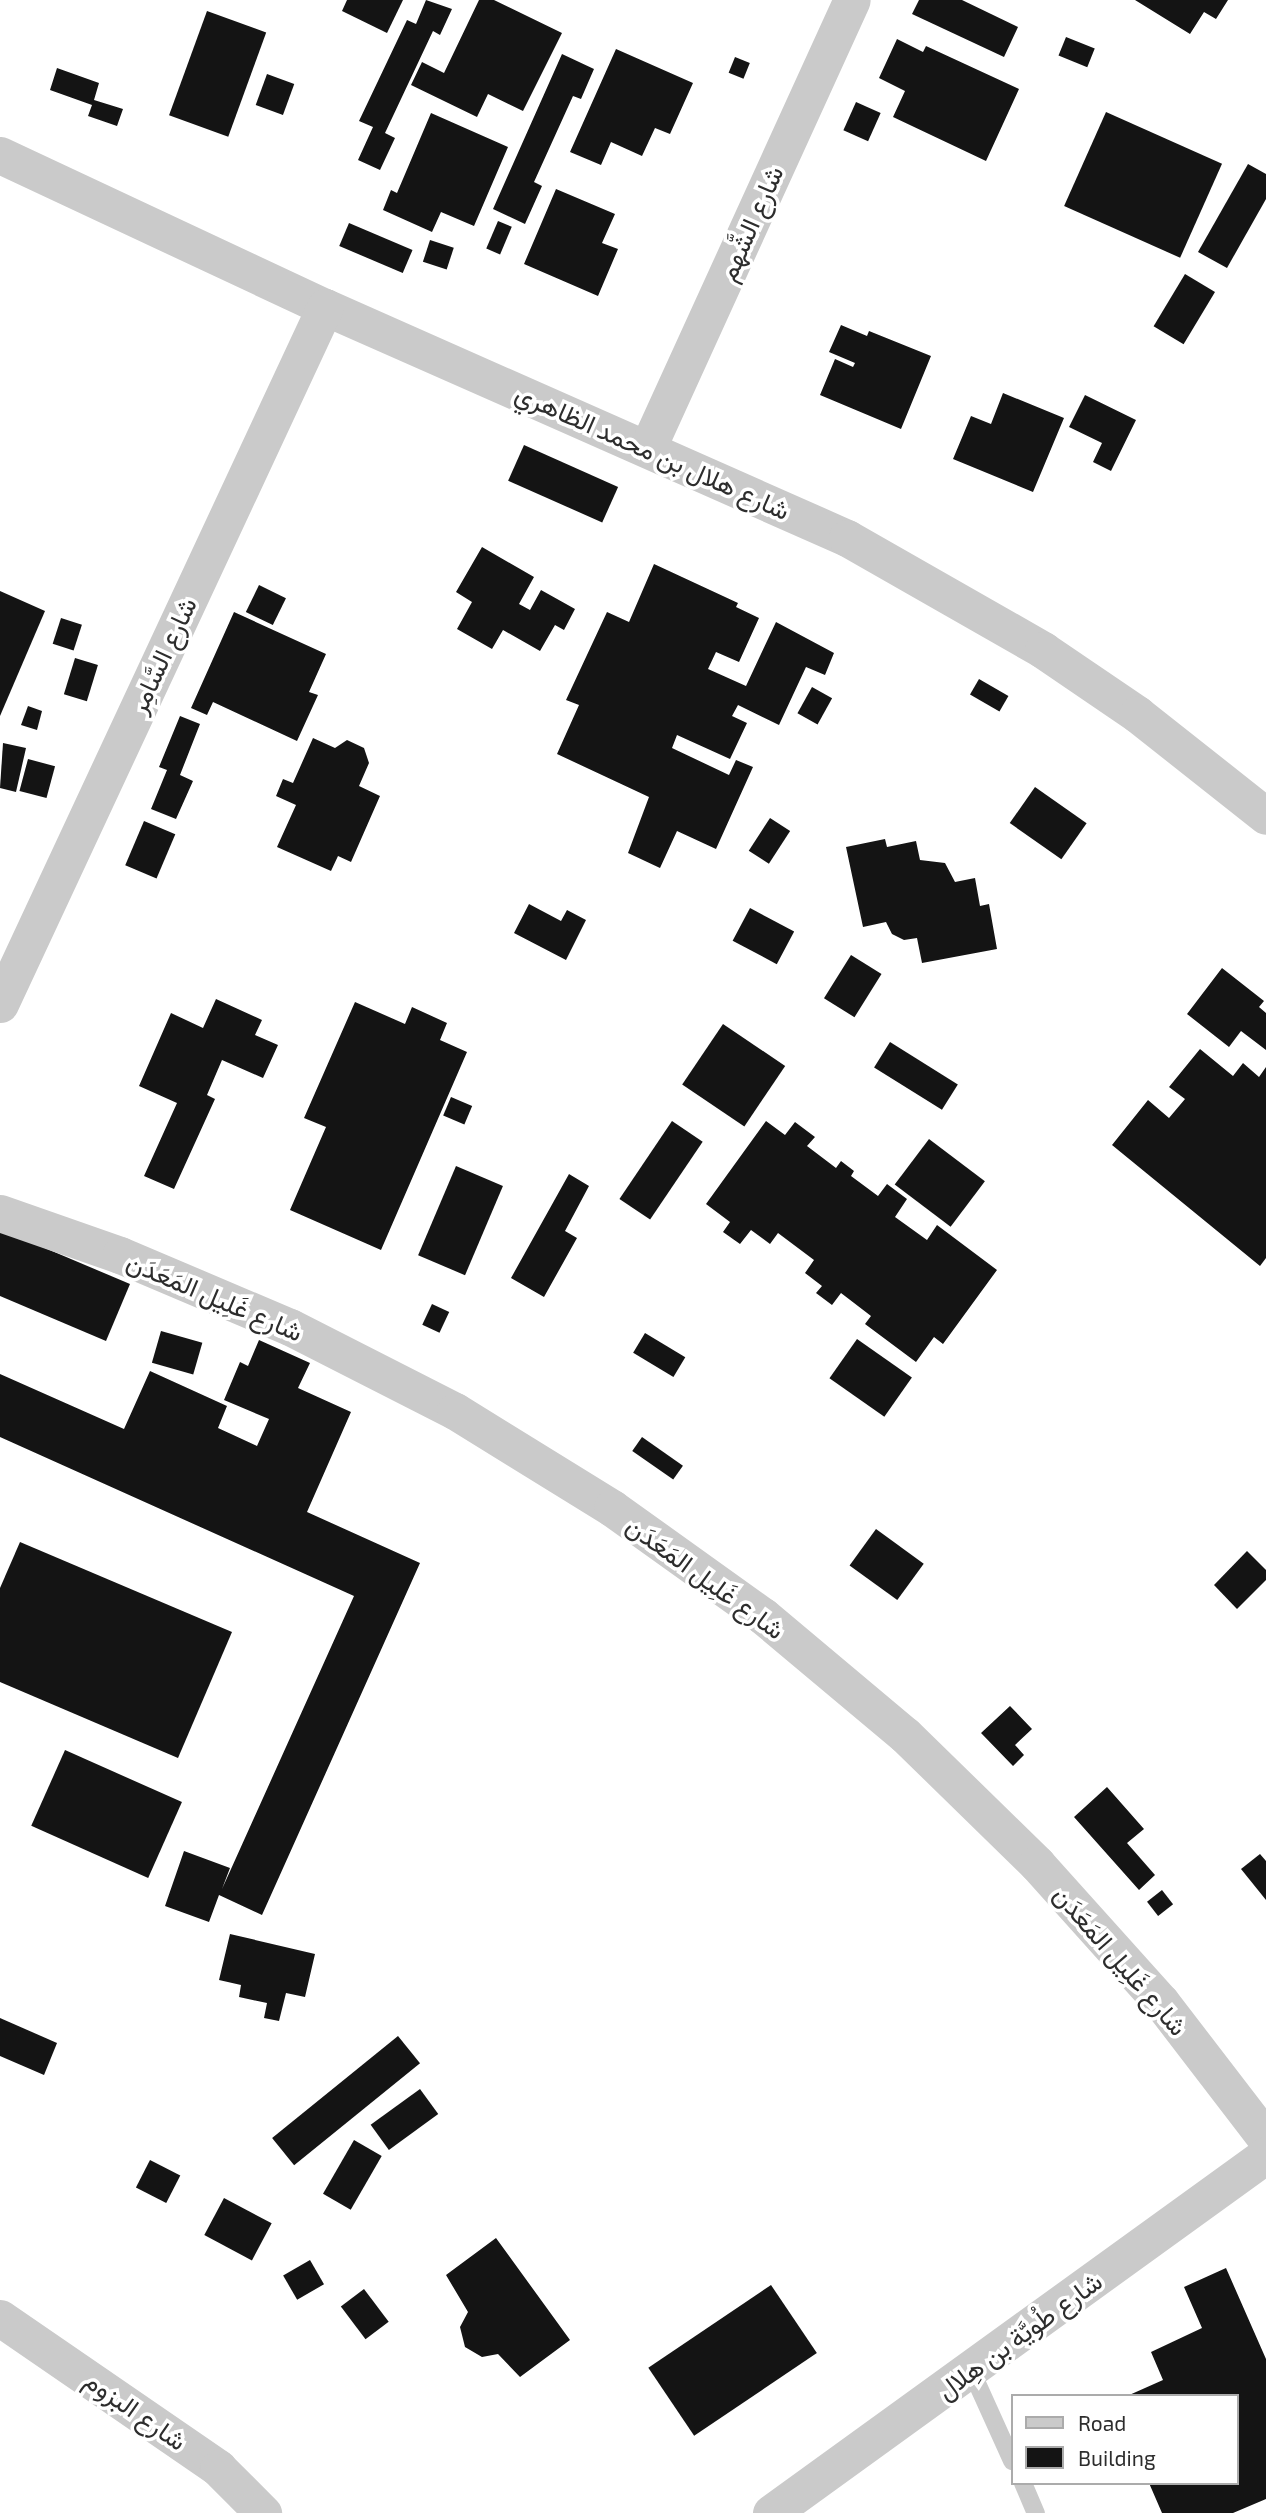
<!DOCTYPE html>
<meta charset="utf-8">
<style>
body{margin:0}
#map{position:relative;width:1266px;height:2513px;overflow:hidden;background:#fff;font-family:"Exo 2",Vazirmatn,sans-serif}
div>[style]{position:absolute}
[style*='--x']{left:calc(var(--x)*1px);top:calc(var(--y)*1px);width:calc(var(--w)*1px);rotate:calc(var(--a)*1deg)}
.building>*{inset:0;background:#141414;transform-origin:0 0}
.service>*{height:18px;margin:-9px;padding:0 9px;transform-origin:9px;border-radius:9px;background:#cacaca}
.minor>*{height:37px;margin:-18.5px;padding:0 18.5px;transform-origin:18.5px;border-radius:18.5px;background:#cacaca}
span{translate:-50% -50%;white-space:nowrap;text-align:center;line-height:1.15;-webkit-text-stroke:7px #fff;paint-order:stroke}
.street-label{font-size:26px;color:#2d2d2d}
.legend{position:absolute;left:1011px;top:2394px;width:228px;height:91px;box-sizing:border-box;background:#fff;border:2px solid #ababab;margin:0;padding:9px 12px;list-style:none;font-size:21px;color:#2d2d2d}
.legend li{display:flex;align-items:center;gap:14px;height:35px}
.legend b{width:35px;border:2px solid #ababab}
</style>
<div id="map">
<div class="building">
<i style="clip-path:polygon(347px 0,403px 0,387px 33px,342px 11px)"></i>
<i style="clip-path:polygon(426px 0,452px 9px,440px 35px,433px 31px,385px 133px,395px 138px,380px 170px,358px 160px,373px 127px,359px 121px,407px 20px,416px 24px)"></i>
<i style="clip-path:polygon(479px 0,494px 0,562px 33px,523px 111px,488px 94px,477px 117px,411px 85px,422px 62px,444px 73px)"></i>
<i style="clip-path:polygon(919px 0,962px 0,1018px 27px,1004px 57px,912px 14px)"></i>
<i style="clip-path:polygon(1135px 0,1228px 0,1216px 19px,1204px 12px,1190px 34px)"></i>
<i style="left:207px;top:11px;width:63px;height:111px;rotate:20deg"></i>
<i style="left:1066px;top:37px;width:31px;height:20px;rotate:22deg"></i>
<i style="clip-path:polygon(897px 39px,923px 52px,926px 46px,1019px 89px,986px 161px,893px 117px,905px 91px,879px 78px)"></i>
<i style="clip-path:polygon(616px 49px,693px 83px,670px 134px,655px 128px,642px 156px,611px 142px,601px 165px,570px 152px)"></i>
<i style="clip-path:polygon(562px 54px,594px 69px,581px 99px,573px 96px,534px 182px,542px 186px,525px 224px,493px 209px)"></i>
<i style="left:735px;top:57px;width:16px;height:17px;rotate:22deg"></i>
<i style="clip-path:polygon(57px 68px,99px 83px,94px 100px,123px 109px,117px 126px,88px 116px,92px 105px,50px 90px)"></i>
<i style="left:267px;top:74px;width:29px;height:33px;rotate:20deg"></i>
<i style="left:856px;top:102px;width:27px;height:31px;rotate:24deg"></i>
<i style="left:1106px;top:112px;width:127px;height:103px;rotate:24deg"></i>
<i style="clip-path:polygon(431px 113px,508px 147px,474px 226px,441px 212px,432px 232px,383px 210px,391px 190px,397px 193px)"></i>
<i style="clip-path:polygon(1248px 164px,1266px 174px,1266px 199px,1227px 268px,1198px 252px)"></i>
<i style="clip-path:polygon(556px 189px,615px 214px,602px 243px,618px 249px,598px 296px,524px 264px)"></i>
<i style="left:498px;top:221px;width:15px;height:30px;rotate:23deg"></i>
<i style="left:349px;top:223px;width:69px;height:25px;rotate:23deg"></i>
<i style="left:430px;top:240px;width:25px;height:23px;rotate:18deg"></i>
<i style="left:1185px;top:274px;width:35px;height:61px;rotate:31deg"></i>
<i style="clip-path:polygon(841px 325px,867px 336px,869px 331px,931px 356px,901px 429px,820px 395px,835px 359px,853px 367px,855px 363px,829px 352px)"></i>
<i style="clip-path:polygon(1003px 393px,1064px 418px,1033px 492px,953px 459px,971px 416px,991px 424px)"></i>
<i style="clip-path:polygon(1085px 395px,1136px 420px,1111px 471px,1093px 462px,1102px 443px,1069px 427px)"></i>
<i style="left:524px;top:445px;width:103px;height:39px;rotate:24deg"></i>
<i style="clip-path:polygon(482px 547px,534px 577px,519px 604px,530px 610px,541px 590px,575px 609px,564px 630px,555px 625px,540px 651px,503px 630px,492px 649px,457px 629px,472px 602px,456px 592px)"></i>
<i style="clip-path:polygon(654px 564px,738px 603px,736px 607px,759px 618px,739px 662px,716px 652px,708px 669px,746px 686px,776px 622px,834px 653px,825px 675px,806px 667px,779px 725px,738px 705px,732px 716px,747px 723px,730px 759px,677px 735px,672px 748px,729px 775px,736px 760px,753px 767px,716px 849px,677px 831px,660px 868px,628px 853px,649px 797px,557px 754px,579px 705px,566px 700px,607px 612px,629px 622px)"></i>
<i style="left:259px;top:585px;width:30px;height:30px;rotate:26deg"></i>
<i style="clip-path:polygon(0 591px,45px 611px,0 716px)"></i>
<i style="clip-path:polygon(234px 612px,326px 654px,309px 692px,318px 695px,297px 741px,213px 702px,207px 715px,191px 708px)"></i>
<i style="left:61px;top:618px;width:22px;height:27px;rotate:18deg"></i>
<i style="left:75px;top:658px;width:24px;height:38px;rotate:17deg"></i>
<i style="left:979px;top:679px;width:34px;height:18px;rotate:30deg"></i>
<i style="left:812px;top:687px;width:23px;height:30px;rotate:29deg"></i>
<i style="clip-path:polygon(28px 706px,42px 711px,37px 730px,21px 725px)"></i>
<i style="clip-path:polygon(180px 716px,200px 724px,180px 775px,193px 781px,176px 819px,151px 809px,167px 770px,159px 767px)"></i>
<i style="clip-path:polygon(313px 738px,335px 748px,347px 740px,364px 748px,369px 763px,359px 786px,380px 796px,351px 862px,338px 856px,331px 871px,277px 847px,296px 805px,276px 796px,283px 779px,293px 783px)"></i>
<i style="clip-path:polygon(3px 743px,26px 748px,16px 792px,0 788px)"></i>
<i style="left:28px;top:759px;width:28px;height:33px;rotate:15deg"></i>
<i style="left:1035px;top:787px;width:63px;height:44px;rotate:35deg"></i>
<i style="left:770px;top:818px;width:24px;height:39px;rotate:33deg"></i>
<i style="left:144px;top:821px;width:34px;height:48px;rotate:23deg"></i>
<i style="clip-path:polygon(885px 839px,887px 847px,916px 841px,920px 860px,945px 863px,955px 882px,975px 878px,980px 906px,989px 904px,997px 949px,922px 963px,917px 938px,904px 940px,892px 934px,886px 922px,863px 927px,846px 847px)"></i>
<i style="clip-path:polygon(529px 904px,561px 921px,567px 910px,586px 920px,566px 960px,514px 933px)"></i>
<i style="left:750px;top:908px;width:50px;height:37px;rotate:28deg"></i>
<i style="left:851px;top:955px;width:36px;height:51px;rotate:32deg"></i>
<i style="clip-path:polygon(1222px 968px,1264px 1001px,1259px 1007px,1266px 1013px,1266px 1050px,1241px 1031px,1229px 1047px,1187px 1014px)"></i>
<i style="clip-path:polygon(216px 999px,262px 1020px,255px 1035px,278px 1045px,263px 1078px,222px 1060px,207px 1095px,215px 1099px,174px 1189px,144px 1176px,177px 1103px,139px 1086px,171px 1013px,203px 1028px)"></i>
<i style="clip-path:polygon(355px 1002px,405px 1024px,412px 1007px,447px 1023px,440px 1040px,467px 1052px,381px 1250px,290px 1210px,326px 1127px,304px 1118px)"></i>
<i style="left:723px;top:1024px;width:75px;height:73px;rotate:34deg"></i>
<i style="left:890px;top:1042px;width:80px;height:30px;rotate:32deg"></i>
<i style="clip-path:polygon(1200px 1049px,1233px 1076px,1243px 1063px,1259px 1077px,1266px 1067px,1266px 1258px,1260px 1266px,1112px 1145px,1148px 1100px,1169px 1118px,1185px 1099px,1169px 1087px)"></i>
<i style="left:451px;top:1097px;width:23px;height:20px;rotate:23deg"></i>
<i style="left:672px;top:1121px;width:37px;height:94px;rotate:34deg"></i>
<i style="clip-path:polygon(766px 1121px,785px 1135px,795px 1122px,815px 1137px,807px 1146px,836px 1168px,841px 1161px,854px 1171px,851px 1176px,878px 1196px,887px 1184px,907px 1199px,895px 1217px,927px 1240px,937px 1225px,997px 1270px,943px 1344px,934px 1337px,916px 1362px,865px 1324px,871px 1316px,841px 1293px,832px 1305px,816px 1293px,822px 1286px,805px 1273px,814px 1260px,778px 1233px,770px 1244px,751px 1230px,740px 1244px,723px 1232px,730px 1222px,706px 1204px)"></i>
<i style="left:929px;top:1139px;width:70px;height:57px;rotate:37deg"></i>
<i style="left:456px;top:1166px;width:51px;height:97px;rotate:23deg"></i>
<i style="clip-path:polygon(569px 1174px,589px 1186px,565px 1231px,577px 1238px,544px 1297px,511px 1278px)"></i>
<i style="clip-path:polygon(0 1229px,130px 1284px,106px 1341px,0 1296px)"></i>
<i style="left:432px;top:1304px;width:19px;height:23px;rotate:25deg"></i>
<i style="left:161px;top:1331px;width:43px;height:33px;rotate:16deg"></i>
<i style="left:645px;top:1333px;width:47px;height:23px;rotate:31deg"></i>
<i style="left:857px;top:1339px;width:67px;height:48px;rotate:35deg"></i>
<i style="clip-path:polygon(259px 1340px,310px 1363px,298px 1388px,351px 1412px,307px 1512px,420px 1563px,262px 1915px,219px 1895px,209px 1922px,165px 1906px,184px 1851px,230px 1868px,222px 1889px,354px 1596px,0 1437px,0 1374px,124px 1429px,150px 1371px,227px 1406px,218px 1428px,257px 1446px,269px 1419px,224px 1400px,240px 1362px,248px 1366px)"></i>
<i style="left:642px;top:1437px;width:50px;height:17px;rotate:35deg"></i>
<i style="left:876px;top:1529px;width:59px;height:45px;rotate:36deg"></i>
<i style="clip-path:polygon(20px 1542px,232px 1632px,178px 1758px,0 1682px,0 1588px)"></i>
<i style="clip-path:polygon(1247px 1551px,1266px 1570px,1266px 1580px,1237px 1609px,1214px 1585px)"></i>
<i style="clip-path:polygon(1010px 1706px,1032px 1729px,1015px 1745px,1024px 1755px,1013px 1766px,981px 1733px)"></i>
<i style="left:65px;top:1750px;width:128px;height:83px;rotate:24deg"></i>
<i style="clip-path:polygon(1107px 1787px,1144px 1829px,1127px 1843px,1155px 1875px,1139px 1890px,1074px 1817px)"></i>
<i style="clip-path:polygon(1260px 1854px,1266px 1861px,1266px 1900px,1241px 1869px)"></i>
<i style="left:1162px;top:1890px;width:18px;height:19px;rotate:52deg"></i>
<i style="clip-path:polygon(230px 1934px,315px 1954px,305px 1997px,286px 1993px,279px 2021px,264px 2018px,267px 2003px,239px 1997px,241px 1985px,219px 1980px)"></i>
<i style="clip-path:polygon(0 2018px,57px 2043px,44px 2075px,0 2056px)"></i>
<i style="left:398px;top:2036px;width:35px;height:162px;rotate:51deg"></i>
<i style="left:420px;top:2089px;width:31px;height:61px;rotate:54deg"></i>
<i style="left:354px;top:2140px;width:32px;height:62px;rotate:30deg"></i>
<i style="left:150px;top:2160px;width:34px;height:31px;rotate:27deg"></i>
<i style="left:224px;top:2198px;width:54px;height:42px;rotate:28deg"></i>
<i style="clip-path:polygon(496px 2238px,570px 2340px,520px 2377px,498px 2354px,482px 2357px,465px 2347px,460px 2327px,468px 2312px,446px 2275px)"></i>
<i style="left:310px;top:2260px;width:28px;height:31px;rotate:60deg"></i>
<i style="clip-path:polygon(1226px 2268px,1266px 2359px,1266px 2499px,1233px 2513px,1162px 2513px,1149px 2483px,1236px 2483px,1236px 2396px,1127px 2396px,1163px 2380px,1151px 2352px,1202px 2328px,1184px 2287px)"></i>
<i style="left:771px;top:2285px;width:82px;height:148px;rotate:56deg"></i>
<i style="left:364px;top:2289px;width:41px;height:29px;rotate:53deg"></i>
</div>
<div class="service">
<i style="--x:971;--y:2370;--w:100;--a:65.7"></i>
<i style="--x:1023;--y:2483;--w:33;--a:67"></i>
</div>
<div class="minor">
<i style="--x:0;--y:155;--w:359;--a:25.1"></i>
<i style="--x:325;--y:307;--w:571;--a:23.87"></i>
<i style="--x:847;--y:538;--w:226;--a:29.7"></i>
<i style="--x:1043;--y:650;--w:114;--a:34.2"></i>
<i style="--x:1137;--y:714;--w:164;--a:38.3"></i>
<i style="--x:648;--y:447;--w:491;--a:-65.5"></i>
<i style="--x:0;--y:1004;--w:769;--a:-65"></i>
<i style="--x:0;--y:1213;--w:127;--a:19.3"></i>
<i style="--x:120;--y:1255;--w:185;--a:23"></i>
<i style="--x:290;--y:1327;--w:185;--a:27"></i>
<i style="--x:455;--y:1411;--w:185;--a:31.7"></i>
<i style="--x:612;--y:1508;--w:186;--a:35.6"></i>
<i style="--x:763;--y:1616;--w:185;--a:40"></i>
<i style="--x:905;--y:1735;--w:185;--a:44.3"></i>
<i style="--x:1037;--y:1864;--w:186;--a:48.1"></i>
<i style="--x:1161;--y:2002;--w:173;--a:52.5"></i>
<i style="--x:0;--y:2318;--w:265;--a:34.5"></i>
<i style="--x:218;--y:2468;--w:64;--a:45"></i>
<i style="--x:771;--y:2513;--w:611;--a:-35.88"></i>
</div>
<div class="street-label">
<span style="left:750px;top:223px;rotate:-66deg">شارع الشَّهم</span>
<span style="left:653px;top:451px;rotate:24deg">شارع هلال بن محمد الظاهري</span>
<span style="left:162px;top:655px;rotate:-65deg">شارع السَّامِر</span>
<span style="left:215px;top:1296px;rotate:23deg">شارع غَلِيل المَعَدَن</span>
<span style="left:706px;top:1577px;rotate:36deg">شارع غَلِيل المَعَدَن</span>
<span style="left:1121px;top:1960px;rotate:49deg">شارع غَلِيل المَعَدَن</span>
<span style="left:1019px;top:2335px;rotate:-36deg">شارع طُويَّة بن هِلال</span>
<span style="left:136px;top:2410px;rotate:35deg">شارع البزوم</span>
</div>
<ul class="legend">
<li><b style="height:9px;background:#cacaca"></b>Road</li>
<li><b style="height:19px;background:#141414"></b>Building</li>
</ul>
</div>
